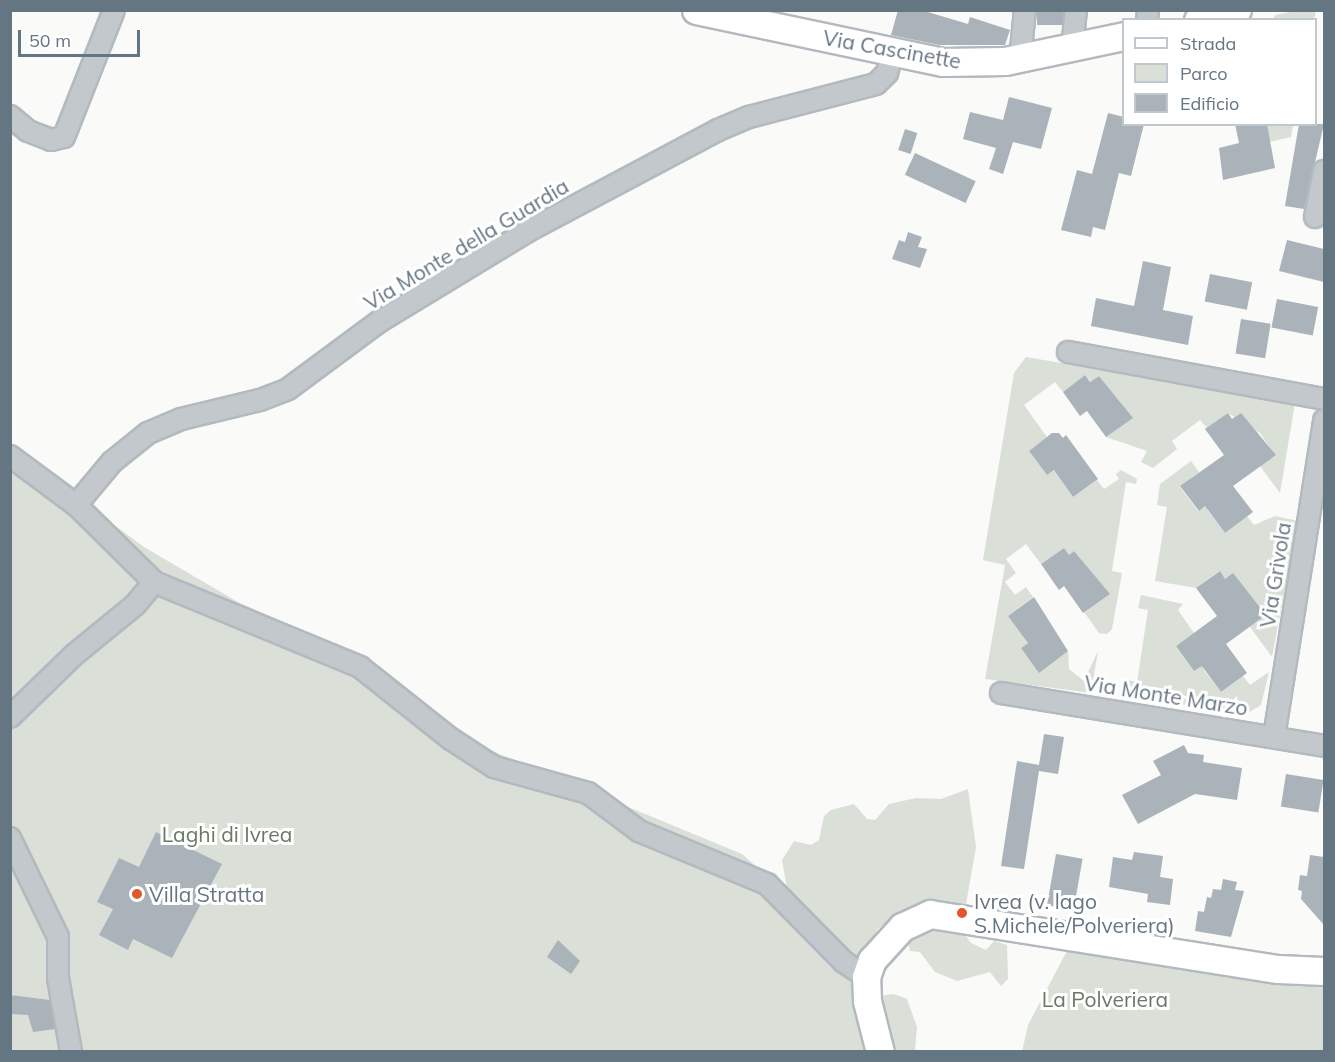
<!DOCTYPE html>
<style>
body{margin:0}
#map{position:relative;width:1335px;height:1062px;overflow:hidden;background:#fafaf8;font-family:Mulish,sans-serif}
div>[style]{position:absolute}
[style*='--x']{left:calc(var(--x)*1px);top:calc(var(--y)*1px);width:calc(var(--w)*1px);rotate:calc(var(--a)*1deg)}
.green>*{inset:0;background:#dadfd7}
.building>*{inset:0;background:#aab3b9;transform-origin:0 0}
.roads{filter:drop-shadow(2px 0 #b3babf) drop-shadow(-2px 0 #b3babf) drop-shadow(0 2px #b3babf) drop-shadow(0 -2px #b3babf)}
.street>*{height:20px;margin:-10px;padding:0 10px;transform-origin:10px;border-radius:10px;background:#c3c8cc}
.secondary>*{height:27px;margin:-13.5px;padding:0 13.5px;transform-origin:13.5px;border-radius:13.5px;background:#fff}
.dots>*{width:16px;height:16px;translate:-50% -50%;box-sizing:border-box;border:3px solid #fff;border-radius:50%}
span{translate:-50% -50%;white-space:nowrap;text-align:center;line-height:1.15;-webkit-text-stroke:6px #fff;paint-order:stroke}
.street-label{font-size:21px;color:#657683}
.park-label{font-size:21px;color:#687a64}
.poi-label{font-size:21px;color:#657683}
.left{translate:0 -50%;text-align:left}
.frame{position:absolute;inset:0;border:12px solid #657683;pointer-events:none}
.legend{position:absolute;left:1122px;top:18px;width:195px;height:108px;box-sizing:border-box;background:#fff;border:2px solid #c1c8cd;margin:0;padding:8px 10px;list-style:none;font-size:18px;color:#657683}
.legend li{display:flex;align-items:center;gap:12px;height:30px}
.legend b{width:30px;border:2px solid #c1c8cd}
.scale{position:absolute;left:18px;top:30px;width:122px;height:27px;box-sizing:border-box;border:3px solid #657683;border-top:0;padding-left:8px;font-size:18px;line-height:21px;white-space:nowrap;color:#657683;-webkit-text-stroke:4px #fff;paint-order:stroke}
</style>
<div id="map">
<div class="green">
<i style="clip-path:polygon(1299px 10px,1316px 11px,1314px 19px,1273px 19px,1275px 15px)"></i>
<i style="clip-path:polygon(1267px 125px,1293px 125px,1291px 137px,1269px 142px)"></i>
<i style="clip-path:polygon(1026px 357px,1295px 403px,1280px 493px,1260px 466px,1275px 455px,1260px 433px,1228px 413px,1207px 428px,1200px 420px,1172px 441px,1177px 449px,1153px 468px,1141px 462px,1147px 451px,1106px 437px,1132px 417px,1099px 376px,1091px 382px,1085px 375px,1063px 392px,1055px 382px,1024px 405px,1047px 437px,1029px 451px,1047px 475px,1057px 468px,1057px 474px,1073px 497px,1097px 480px,1104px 489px,1119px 479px,1116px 474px,1121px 470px,1137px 479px,1136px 484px,1126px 482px,1112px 571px,1122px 573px,1112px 629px,1107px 634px,1099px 633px,1084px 612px,1109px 594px,1074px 551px,1069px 555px,1064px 548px,1041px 564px,1026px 544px,1006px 559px,1016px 573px,1005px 582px,1015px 595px,1026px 587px,1033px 597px,1008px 616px,1031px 640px,1021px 648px,1039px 672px,1068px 651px,1069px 669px,1084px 681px,1098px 651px,1091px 693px,985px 679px,1005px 565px,983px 560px,1014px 373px)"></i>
<i style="clip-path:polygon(11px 454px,46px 475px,144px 547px,238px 602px,358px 656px,483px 747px,742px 854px,788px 894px,782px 860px,794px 841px,811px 845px,819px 840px,824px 816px,831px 810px,854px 804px,867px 819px,875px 820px,889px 804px,916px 798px,941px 799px,968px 789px,976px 847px,965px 910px,916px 906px,900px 911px,878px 929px,864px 953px,853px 959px,877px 996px,894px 994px,907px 999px,917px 1027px,915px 1051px,11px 1052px)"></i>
<i style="clip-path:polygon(1191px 461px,1199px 472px,1180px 487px,1198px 511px,1209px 503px,1208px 511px,1225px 533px,1247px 516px,1254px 525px,1275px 516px,1298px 521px,1272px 657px,1250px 627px,1266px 615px,1233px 574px,1225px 579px,1219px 571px,1196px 588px,1155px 581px,1167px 507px,1157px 505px,1160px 484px)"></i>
<i style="clip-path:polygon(1141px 595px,1183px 604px,1178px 610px,1194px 633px,1176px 646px,1194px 671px,1205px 664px,1204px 670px,1221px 692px,1243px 676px,1250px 685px,1269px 672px,1261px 705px,1248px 713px,1124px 697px,1127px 680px,1137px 682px,1148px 610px,1138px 608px)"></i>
<i style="clip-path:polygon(928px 927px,960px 928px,971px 943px,986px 950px,994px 941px,1007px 945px,1008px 979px,1001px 986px,990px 972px,957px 981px,935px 972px,920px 952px,910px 951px,907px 934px)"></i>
<i style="clip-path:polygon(1068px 949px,1324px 979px,1324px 1051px,1022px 1052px,1028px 1025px)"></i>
</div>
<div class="building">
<i style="clip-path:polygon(898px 10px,921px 10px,968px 24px,970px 17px,1010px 30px,1005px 45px,939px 45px,891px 35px)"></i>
<i style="left:1037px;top:10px;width:27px;height:15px"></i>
<i style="clip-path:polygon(1009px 97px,1052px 108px,1041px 149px,1013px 142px,1003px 174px,989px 169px,996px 148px,963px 139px,970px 112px,1003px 120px)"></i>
<i style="clip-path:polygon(1108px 113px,1124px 117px,1124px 124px,1144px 124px,1131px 176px,1119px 173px,1105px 230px,1093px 227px,1091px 237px,1061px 230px,1077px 170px,1092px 174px)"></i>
<i style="clip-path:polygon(1235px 124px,1267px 124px,1275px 168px,1223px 180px,1219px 148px,1239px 143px)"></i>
<i style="clip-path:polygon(1299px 124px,1324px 124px,1304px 209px,1285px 206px)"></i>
<i style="left:905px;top:129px;width:13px;height:22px;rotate:18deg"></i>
<i style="left:915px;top:153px;width:67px;height:24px;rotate:25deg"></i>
<i style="clip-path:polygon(908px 232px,922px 237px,918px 247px,927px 249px,920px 268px,892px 259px,899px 240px,905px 242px)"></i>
<i style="clip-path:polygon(1287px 240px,1324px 249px,1324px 282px,1279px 271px)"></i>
<i style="clip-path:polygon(1143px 261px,1171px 267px,1163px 310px,1193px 316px,1188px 345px,1091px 326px,1096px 298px,1134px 306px)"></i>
<i style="left:1210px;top:274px;width:43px;height:28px;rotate:11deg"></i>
<i style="left:1277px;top:299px;width:42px;height:29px;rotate:11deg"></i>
<i style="left:1241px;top:319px;width:30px;height:35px;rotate:9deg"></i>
<i style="clip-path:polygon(1085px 375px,1090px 382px,1099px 376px,1133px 418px,1106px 437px,1087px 411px,1080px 416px,1063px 392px)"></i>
<i style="clip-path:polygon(1228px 413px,1232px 419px,1241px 413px,1276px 455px,1233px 486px,1253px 512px,1225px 533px,1205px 506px,1199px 511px,1180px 486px,1224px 455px,1205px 429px)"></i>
<i style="clip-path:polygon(1052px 433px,1059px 433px,1063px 438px,1066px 435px,1098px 479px,1073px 497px,1054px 470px,1047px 475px,1029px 451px)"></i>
<i style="clip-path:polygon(1064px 548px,1069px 555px,1074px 551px,1110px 594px,1083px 613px,1064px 586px,1059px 590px,1041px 564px)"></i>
<i style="clip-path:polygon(1220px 571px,1225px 579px,1233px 573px,1266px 615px,1226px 644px,1247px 673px,1221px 692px,1202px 666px,1194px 671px,1176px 646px,1217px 616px,1196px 588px)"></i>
<i style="clip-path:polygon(1034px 597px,1068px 651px,1039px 673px,1021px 648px,1028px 643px,1008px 616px)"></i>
<i style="clip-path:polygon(1044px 734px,1064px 737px,1058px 774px,1039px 771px,1024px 869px,1001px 866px,1017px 761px,1039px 765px)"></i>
<i style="clip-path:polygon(1184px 745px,1188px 753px,1204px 755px,1203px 762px,1242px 768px,1237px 800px,1195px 794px,1138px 824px,1122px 795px,1161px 775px,1153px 761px)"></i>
<i style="left:1286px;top:774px;width:38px;height:33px;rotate:9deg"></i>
<i style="clip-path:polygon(156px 832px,222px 864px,172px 958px,133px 939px,128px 950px,99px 935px,113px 909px,97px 902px,119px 858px,139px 867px)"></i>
<i style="clip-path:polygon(1134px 852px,1163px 856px,1160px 877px,1173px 879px,1170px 905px,1147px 902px,1148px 894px,1109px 887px,1113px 857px,1132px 860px)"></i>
<i style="left:1056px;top:854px;width:27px;height:52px;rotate:10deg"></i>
<i style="clip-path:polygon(1310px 855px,1324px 857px,1324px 925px,1301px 899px,1302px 891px,1298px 890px,1300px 875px,1307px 876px)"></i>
<i style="clip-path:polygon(1223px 879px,1237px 882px,1235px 890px,1244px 891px,1231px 937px,1195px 931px,1198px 911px,1204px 912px,1207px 897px,1211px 898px,1213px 889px,1221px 890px)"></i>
<i style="clip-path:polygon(558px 940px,580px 961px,571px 974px,547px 957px)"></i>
<i style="clip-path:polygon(10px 995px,50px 1000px,55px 1029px,33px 1032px,28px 1015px,10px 1014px)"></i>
</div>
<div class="roads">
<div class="street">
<i style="--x:1147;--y:20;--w:10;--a:-84"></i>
<i style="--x:1072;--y:48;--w:38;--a:-84"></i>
<i style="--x:1020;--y:59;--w:49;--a:-84.2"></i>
<i style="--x:10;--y:116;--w:23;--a:40"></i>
<i style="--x:28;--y:131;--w:25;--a:21"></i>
<i style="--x:51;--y:140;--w:13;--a:-13"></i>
<i style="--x:64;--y:137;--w:136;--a:-68.5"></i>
<i style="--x:1315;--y:217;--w:47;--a:-78.9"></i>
<i style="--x:1068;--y:352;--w:260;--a:10.4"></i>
<i style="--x:10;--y:456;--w:82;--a:36.6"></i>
<i style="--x:76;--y:505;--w:110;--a:44.6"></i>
<i style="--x:154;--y:582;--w:223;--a:22.4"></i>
<i style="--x:360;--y:667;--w:116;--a:38.4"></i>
<i style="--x:451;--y:739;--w:51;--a:33.1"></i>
<i style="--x:494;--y:767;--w:98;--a:15.5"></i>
<i style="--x:588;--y:793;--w:64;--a:36.7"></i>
<i style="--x:639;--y:831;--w:139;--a:22.5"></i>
<i style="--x:767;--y:884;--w:110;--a:45.4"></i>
<i style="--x:844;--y:962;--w:27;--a:34"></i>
<i style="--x:76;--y:505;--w:56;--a:-50.1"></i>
<i style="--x:112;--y:462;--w:46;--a:-38.9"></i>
<i style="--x:148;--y:433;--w:36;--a:-23"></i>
<i style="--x:181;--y:419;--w:81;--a:-13.5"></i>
<i style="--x:260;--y:400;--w:30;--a:-21"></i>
<i style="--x:288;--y:389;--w:114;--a:-36.5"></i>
<i style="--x:380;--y:321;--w:173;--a:-31.3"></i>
<i style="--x:528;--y:231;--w:215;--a:-28"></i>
<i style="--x:718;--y:130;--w:34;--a:-23"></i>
<i style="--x:749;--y:117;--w:131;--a:-14.6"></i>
<i style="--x:876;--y:84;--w:16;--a:-45"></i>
<i style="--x:887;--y:73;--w:22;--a:-74"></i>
<i style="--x:1001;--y:693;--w:327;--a:9.3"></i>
<i style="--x:10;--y:717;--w:91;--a:-44.1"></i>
<i style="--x:75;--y:654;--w:77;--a:-39.2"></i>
<i style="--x:135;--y:605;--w:30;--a:-50"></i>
<i style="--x:1274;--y:737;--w:321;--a:-81"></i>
<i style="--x:10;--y:838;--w:110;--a:64.1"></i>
<i style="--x:58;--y:937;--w:41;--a:90"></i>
<i style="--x:58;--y:978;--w:75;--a:80"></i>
</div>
<div class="secondary">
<i style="--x:696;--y:10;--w:252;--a:11.9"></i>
<i style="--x:943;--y:62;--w:62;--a:-0.9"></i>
<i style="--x:1005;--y:61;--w:122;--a:-11.9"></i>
<i style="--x:1198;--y:20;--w:40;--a:-14.4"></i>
<i style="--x:880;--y:1052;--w:53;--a:-104.3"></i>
<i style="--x:867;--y:1001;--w:24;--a:-92"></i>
<i style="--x:866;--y:977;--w:18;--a:-71"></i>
<i style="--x:872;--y:960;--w:45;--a:-47.7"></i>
<i style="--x:902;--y:927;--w:31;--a:-25"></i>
<i style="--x:930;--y:914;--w:352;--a:9"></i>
<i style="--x:1278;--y:969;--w:46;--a:2.5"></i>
</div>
</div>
<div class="dots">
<i style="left:137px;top:894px;background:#e4572e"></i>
<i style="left:962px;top:913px;background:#e4572e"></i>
</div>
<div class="street-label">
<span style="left:892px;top:49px;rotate:10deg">Via Cascinette</span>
<span style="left:466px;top:244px;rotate:-31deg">Via Monte della Guardia</span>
<span style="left:1275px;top:575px;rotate:-81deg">Via Grivola</span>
<span style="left:1166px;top:695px;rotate:9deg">Via Monte Marzo</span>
</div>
<div class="park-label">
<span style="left:227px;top:834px">Laghi di Ivrea</span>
<span style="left:1105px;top:999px">La Polveriera</span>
</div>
<div class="poi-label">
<span class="left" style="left:149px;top:894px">Villa Stratta</span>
<span class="left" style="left:974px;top:913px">Ivrea (v. lago<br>S.Michele/Polveriera)</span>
</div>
<div class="frame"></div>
<ul class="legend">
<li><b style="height:8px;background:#fff"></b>Strada</li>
<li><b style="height:16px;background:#dadfd7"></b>Parco</li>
<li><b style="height:16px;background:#aab3b9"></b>Edificio</li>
</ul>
<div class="scale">50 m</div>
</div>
